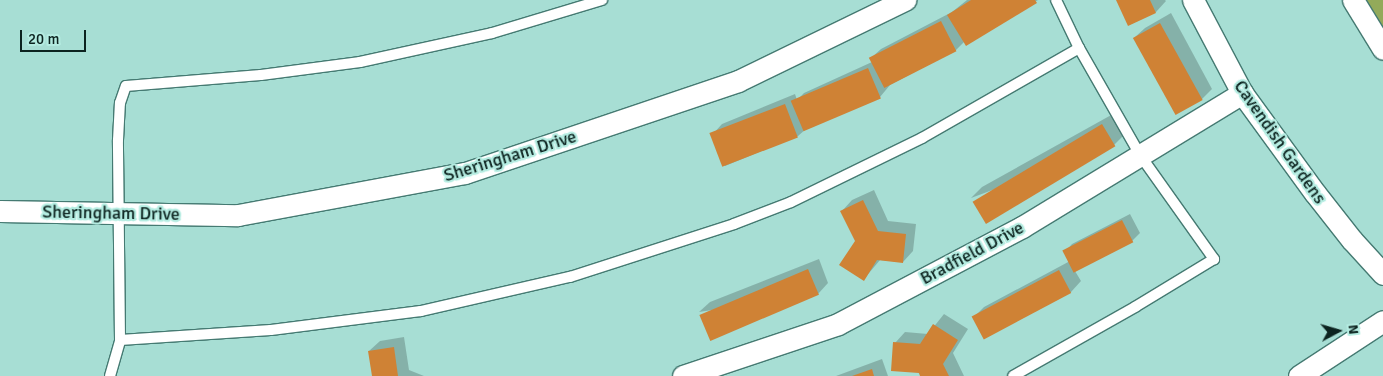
<!DOCTYPE html>
<style>
body{margin:0}
#map{position:relative;width:1383px;height:376px;overflow:hidden;background:#a7ded4;font-family:Signika,sans-serif}
div>[style]{position:absolute}
[style*='--x']{left:calc(var(--x)*1px);top:calc(var(--y)*1px);width:calc(var(--w)*1px);rotate:calc(var(--a)*1deg)}
.green>*{inset:0;background:#93aa5a}
.shadow>*{inset:0;background:#0003}
.building>*{inset:0;background:#cf8235;transform-origin:0 0}
.roads{filter:drop-shadow(1px 0 #457a72) drop-shadow(-1px 0 #457a72) drop-shadow(0 1px #457a72) drop-shadow(0 -1px #457a72)}
.service>*{height:10px;margin:-5px;padding:0 5px;transform-origin:5px;border-radius:5px;background:#fff}
.minor>*{height:21px;margin:-10.5px;padding:0 10.5px;transform-origin:10.5px;border-radius:10.5px;background:#fff}
span{translate:-50% -50%;white-space:nowrap;text-align:center;line-height:1.15;-webkit-text-stroke:4.5px #b4ece1;paint-order:stroke}
.street-label{font-size:18px;color:#0c231f}
.north{position:absolute;left:1313px;top:306px;width:50px;height:50px;-webkit-text-stroke:4px #b4ece1;paint-order:stroke;rotate:84deg;font-size:14px;font-weight:700;line-height:20px;text-align:center;color:#0c231f}
.north::after{content:'';display:block;margin:auto;width:18px;height:22px;background:#0c231f;clip-path:polygon(50% 0,100% 100%,50% 72%,0 100%)}
.scale{position:absolute;left:20px;top:30px;width:66px;height:22px;box-sizing:border-box;border:2px solid #0c231f;border-top:0;padding-left:6px;font-size:15px;line-height:18px;white-space:nowrap;color:#0c231f;-webkit-text-stroke:4px #b4ece1;paint-order:stroke}
</style>
<div id="map">
<div class="green">
<i style="clip-path:polygon(1361px 0,1383px 0,1383px 36px)"></i>
</div>
<div class="shadow">
<i style="clip-path:polygon(967px 0,1038px 0,965px 41px,956px 50px,890px 85px,880px 97px,806px 129px,798px 136px,725px 166px,712px 135px,722px 124px,795px 94px,797px 100px,804px 93px,872px 62px,870px 59px,881px 49px,952px 12px)"></i>
<i style="clip-path:polygon(1117px 0,1165px 0,1166px 1px,1156px 12px,1129px 25px)"></i>
<i style="clip-path:polygon(1171px 13px,1212px 89px,1202px 99px,1176px 113px,1134px 38px,1145px 28px)"></i>
<i style="clip-path:polygon(1113px 114px,1124px 135px,1114px 145px,971px 198px,982px 187px)"></i>
<i style="clip-path:polygon(874px 190px,888px 221px,916px 224px,913px 251px,903px 262px,880px 260px,864px 279px,856px 241px,842px 211px,852px 200px)"></i>
<i style="clip-path:polygon(1130px 214px,1140px 233px,1132px 241px,1075px 271px,1081px 281px,1071px 292px,985px 338px,973px 318px,984px 307px,1070px 261px,1065px 252px,1072px 244px)"></i>
<i style="clip-path:polygon(819px 259px,828px 283px,818px 294px,699px 312px,710px 302px)"></i>
<i style="clip-path:polygon(944px 314px,968px 329px,953px 353px,964px 376px,921px 376px,895px 343px,905px 332px,928px 334px)"></i>
<i style="clip-path:polygon(404px 337px,409px 370px,424px 376px,373px 376px,369px 351px,380px 341px)"></i>
<i style="clip-path:polygon(882px 359px,888px 376px,836px 376px)"></i>
</div>
<div class="building">
<i style="clip-path:polygon(971px 0,1035px 0,1037px 3px,966px 46px,947px 15px)"></i>
<i style="clip-path:polygon(1116px 0,1150px 0,1156px 13px,1128px 26px)"></i>
<i style="left:941px;top:21px;width:34px;height:81px;rotate:63deg"></i>
<i style="left:1160px;top:23px;width:88px;height:31px;rotate:61deg"></i>
<i style="left:868px;top:68px;width:33px;height:84px;rotate:67deg"></i>
<i style="left:785px;top:104px;width:36px;height:81px;rotate:69deg"></i>
<i style="left:1102px;top:124px;width:26px;height:151px;rotate:59deg"></i>
<i style="clip-path:polygon(863px 200px,878px 231px,906px 234px,903px 263px,877px 260px,864px 281px,839px 265px,855px 241px,840px 211px)"></i>
<i style="left:1122px;top:220px;width:25px;height:67px;rotate:63deg"></i>
<i style="left:808px;top:269px;width:28px;height:118px;rotate:67deg"></i>
<i style="left:1059px;top:270px;width:26px;height:99px;rotate:62deg"></i>
<i style="clip-path:polygon(933px 324px,958px 340px,943px 364px,949px 376px,920px 376px,919px 373px,891px 371px,893px 342px,920px 344px)"></i>
<i style="clip-path:polygon(394px 347px,398px 376px,372px 376px,368px 351px)"></i>
<i style="clip-path:polygon(872px 369px,874px 376px,852px 376px)"></i>
</div>
<div class="roads">
<div class="service">
<i style="--x:1056;--y:0;--w:53;--a:64.4"></i>
<i style="--x:120;--y:340;--w:200;--a:-90.6"></i>
<i style="--x:118;--y:140;--w:37;--a:-87"></i>
<i style="--x:120;--y:103;--w:18;--a:-71"></i>
<i style="--x:126;--y:86;--w:135;--a:-4.7"></i>
<i style="--x:261;--y:75;--w:100;--a:-7.5"></i>
<i style="--x:360;--y:62;--w:135;--a:-12.4"></i>
<i style="--x:492;--y:33;--w:115;--a:-16.7"></i>
<i style="--x:110;--y:376;--w:37;--a:-74"></i>
<i style="--x:120;--y:340;--w:151;--a:-3.8"></i>
<i style="--x:271;--y:330;--w:151;--a:-7.2"></i>
<i style="--x:421;--y:311;--w:153;--a:-12.9"></i>
<i style="--x:570;--y:277;--w:172;--a:-17.9"></i>
<i style="--x:734;--y:224;--w:61;--a:-21.1"></i>
<i style="--x:791;--y:202;--w:146;--a:-26"></i>
<i style="--x:922;--y:138;--w:181;--a:-29.8"></i>
<i style="--x:1079;--y:48;--w:123;--a:60.3"></i>
<i style="--x:1140;--y:155;--w:128;--a:54.6"></i>
<i style="--x:1214;--y:259;--w:92;--a:148.7"></i>
<i style="--x:1135;--y:307;--w:140;--a:150.5"></i>
</div>
<div class="minor">
<i style="--x:1193;--y:0;--w:105;--a:62.2"></i>
<i style="--x:1242;--y:93;--w:124;--a:53.9"></i>
<i style="--x:1315;--y:193;--w:60;--a:51.8"></i>
<i style="--x:1352;--y:240;--w:46;--a:47.6"></i>
<i style="--x:1353;--y:0;--w:57;--a:58.5"></i>
<i style="--x:0;--y:211;--w:238;--a:1"></i>
<i style="--x:238;--y:215;--w:231;--a:-10.5"></i>
<i style="--x:465;--y:173;--w:288;--a:-18.6"></i>
<i style="--x:738;--y:81;--w:186;--a:-25.9"></i>
<i style="--x:683;--y:376;--w:163;--a:-18.5"></i>
<i style="--x:838;--y:324;--w:208;--a:-27.8"></i>
<i style="--x:1022;--y:227;--w:258;--a:-31.3"></i>
<i style="--x:1299;--y:376;--w:100;--a:-33.2"></i>
</div>
</div>
<div class="street-label">
<span style="left:1280px;top:142px;rotate:55deg">Cavendish Gardens</span>
<span style="left:510px;top:156px;rotate:-17deg">Sheringham Drive</span>
<span style="left:111px;top:213px;rotate:1deg">Sheringham Drive</span>
<span style="left:972px;top:253px;rotate:-28deg">Bradfield Drive</span>
</div>
<div class="north">N</div>
<div class="scale">20 m</div>
</div>
